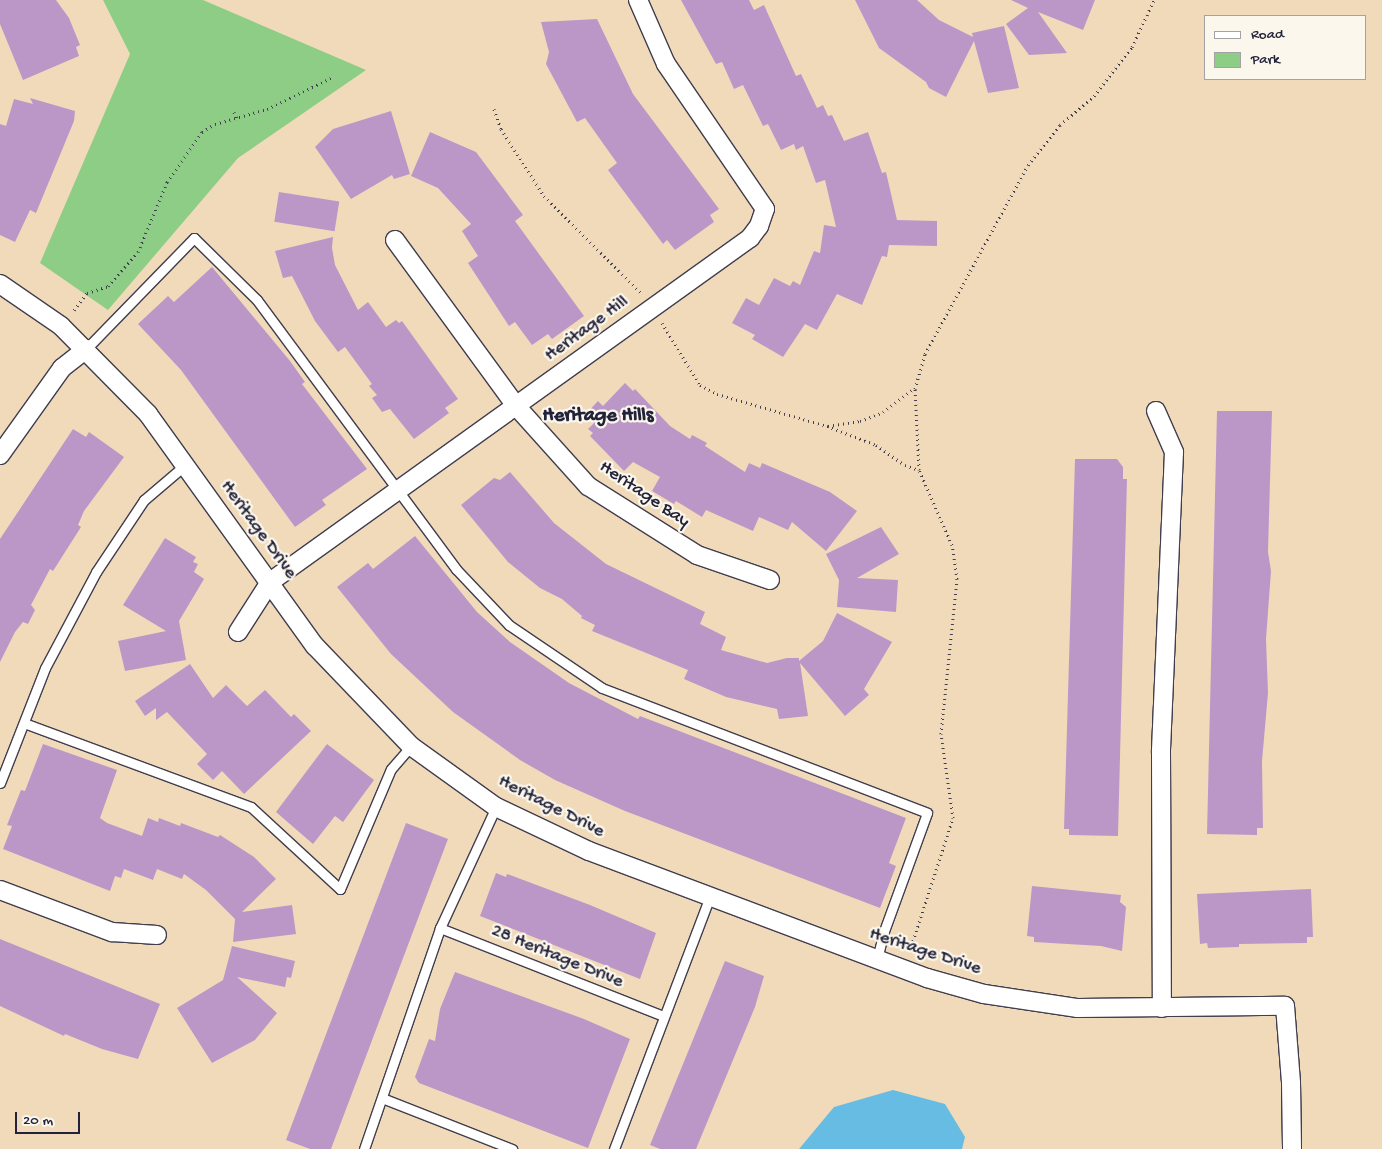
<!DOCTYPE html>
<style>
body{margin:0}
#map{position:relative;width:1382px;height:1149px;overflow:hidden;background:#f1daba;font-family:"Gochi Hand",sans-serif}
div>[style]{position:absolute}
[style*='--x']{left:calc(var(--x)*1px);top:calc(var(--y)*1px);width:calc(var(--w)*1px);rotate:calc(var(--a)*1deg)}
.green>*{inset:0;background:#8ecd85}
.water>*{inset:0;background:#67bce3}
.building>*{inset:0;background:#bb97c8;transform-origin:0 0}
.path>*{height:3px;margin-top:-1.5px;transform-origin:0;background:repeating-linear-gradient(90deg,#413e4e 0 1px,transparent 0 5px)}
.roads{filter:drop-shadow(1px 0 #413e4e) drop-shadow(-1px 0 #413e4e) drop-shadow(0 1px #413e4e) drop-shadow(0 -1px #413e4e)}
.service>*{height:9px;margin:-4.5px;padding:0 4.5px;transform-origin:4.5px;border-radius:4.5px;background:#fff}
.minor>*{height:18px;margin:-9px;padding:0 9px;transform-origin:9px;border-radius:9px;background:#fff}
span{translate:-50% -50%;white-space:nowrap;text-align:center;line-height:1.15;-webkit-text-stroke:4.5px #fbf7ec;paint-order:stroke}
.street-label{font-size:19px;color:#22223b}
.neighbourhood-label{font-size:20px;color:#22223b;font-weight:700}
.legend{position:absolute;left:1204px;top:15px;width:162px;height:65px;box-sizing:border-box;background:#fbf7ec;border:1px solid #a4a2a5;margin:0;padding:6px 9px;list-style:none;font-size:15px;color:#22223b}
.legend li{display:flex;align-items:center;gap:10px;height:25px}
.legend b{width:25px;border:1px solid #a4a2a5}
.scale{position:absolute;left:15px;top:1112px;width:65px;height:22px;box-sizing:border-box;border:2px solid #22223b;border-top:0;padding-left:6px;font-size:15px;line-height:18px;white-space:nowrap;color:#22223b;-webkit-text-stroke:4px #fbf7ec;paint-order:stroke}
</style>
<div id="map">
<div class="green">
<i style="clip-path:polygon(103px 0,203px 0,366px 70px,238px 158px,108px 310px,40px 263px,130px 54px)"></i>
</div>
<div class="water">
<i style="clip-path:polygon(893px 1090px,945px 1104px,965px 1137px,962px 1149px,799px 1149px,834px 1107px)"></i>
</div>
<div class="building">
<i style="clip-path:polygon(0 0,56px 0,69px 18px,80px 45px,76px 47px,79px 56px,23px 80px,0 24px)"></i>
<i style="clip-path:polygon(681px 0,749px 0,754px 10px,764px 5px,796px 76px,801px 74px,817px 108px,823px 105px,828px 116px,832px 115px,844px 141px,868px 132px,882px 173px,886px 172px,897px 220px,937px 221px,937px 246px,889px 245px,887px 257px,882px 256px,862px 305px,837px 294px,817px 330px,805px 324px,783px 357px,752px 339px,755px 335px,732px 323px,746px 298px,759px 305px,774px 278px,790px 286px,793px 281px,800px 285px,814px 251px,820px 253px,824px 225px,836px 227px,825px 180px,816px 183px,803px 146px,796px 150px,794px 144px,781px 150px,768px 124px,763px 126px,743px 85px,734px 89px,722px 62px,716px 64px)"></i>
<i style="clip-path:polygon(855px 0,917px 0,939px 20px,973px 37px,972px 33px,1004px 26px,1019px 88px,988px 93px,974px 41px,946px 97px,929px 88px,926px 82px,879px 48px)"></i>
<i style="clip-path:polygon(1011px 0,1095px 0,1083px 30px,1038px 12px,1067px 53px,1029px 55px,1006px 24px,1028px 8px)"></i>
<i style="clip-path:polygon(597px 19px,633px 94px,719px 209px,710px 215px,714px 222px,675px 250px,667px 240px,663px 244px,608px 170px,617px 163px,585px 118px,577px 122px,546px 64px,549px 52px,541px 22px)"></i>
<i style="clip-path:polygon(30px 98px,75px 111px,74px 121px,36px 213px,30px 210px,15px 242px,0 235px,0 124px,6px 126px,14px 99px,33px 104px)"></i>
<i style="clip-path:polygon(391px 111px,410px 174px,394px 179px,392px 175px,351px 199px,315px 147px,333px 129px)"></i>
<i style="clip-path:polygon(430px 132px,476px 152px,523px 215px,515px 221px,584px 316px,552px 339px,548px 334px,532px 345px,515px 322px,509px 326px,468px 263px,478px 256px,462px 231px,471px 224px,438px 188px,411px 176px)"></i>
<i style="left:279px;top:192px;width:61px;height:30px;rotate:9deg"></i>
<i style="clip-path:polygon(333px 237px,332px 248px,335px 265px,358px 310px,368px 302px,386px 327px,396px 320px,399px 323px,402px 321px,458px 399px,445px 408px,449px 413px,414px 439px,390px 409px,382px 412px,372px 398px,377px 395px,369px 386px,372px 384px,345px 347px,338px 352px,315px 321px,292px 276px,283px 278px,275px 251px)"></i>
<i style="clip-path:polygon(212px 267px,290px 361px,305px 382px,302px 384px,367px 469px,322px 500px,326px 505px,295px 527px,181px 370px,138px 324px,168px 296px,174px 302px)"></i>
<i style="clip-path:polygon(625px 383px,633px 391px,635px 389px,670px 426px,690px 439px,692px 435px,707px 443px,705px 446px,745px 472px,749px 463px,760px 468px,762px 463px,830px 492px,857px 511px,826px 551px,792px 522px,788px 530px,759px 517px,753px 531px,706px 510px,702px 517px,676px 501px,674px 504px,652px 491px,660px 477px,633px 462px,624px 471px,590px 436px,593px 433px,588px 429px,594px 423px,585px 415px,598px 401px,603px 406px)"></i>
<i style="clip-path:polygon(1217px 411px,1272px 411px,1268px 552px,1271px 571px,1266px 639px,1268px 693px,1262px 761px,1263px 828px,1257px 828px,1257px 835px,1207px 834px)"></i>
<i style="clip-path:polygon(73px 429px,86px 437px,89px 432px,124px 457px,84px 511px,78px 525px,81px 527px,53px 571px,50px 569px,31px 605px,35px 610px,28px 624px,23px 622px,15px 632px,0 662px,0 539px)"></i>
<i style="clip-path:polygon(1075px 459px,1117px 459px,1123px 467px,1123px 479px,1127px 479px,1118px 836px,1069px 835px,1069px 829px,1064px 829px)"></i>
<i style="clip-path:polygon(510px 472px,554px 523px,606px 564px,705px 612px,700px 624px,726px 637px,721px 650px,767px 663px,787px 658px,799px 658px,799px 661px,823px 641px,837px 613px,892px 642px,864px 689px,869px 695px,845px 716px,800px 663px,808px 716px,779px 719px,777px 709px,726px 697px,684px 679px,688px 670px,592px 631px,595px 625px,581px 618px,582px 616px,562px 599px,540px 588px,508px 562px,461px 505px,494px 478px,500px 480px)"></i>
<i style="clip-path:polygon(881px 527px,899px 554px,857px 578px,898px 580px,896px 612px,837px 607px,839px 580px,826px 554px)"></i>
<i style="clip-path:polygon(415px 536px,477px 612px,510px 642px,569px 683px,638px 719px,640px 716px,906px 818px,889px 863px,896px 866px,880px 908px,625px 811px,555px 780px,520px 760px,453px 712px,391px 654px,337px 587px,368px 563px,373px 569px)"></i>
<i style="clip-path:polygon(165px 538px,196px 557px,193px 562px,198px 564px,194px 572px,204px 579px,179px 621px,186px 660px,125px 671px,118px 641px,166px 631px,123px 605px)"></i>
<i style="clip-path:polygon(190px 664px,213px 698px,226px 685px,247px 706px,265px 690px,291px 717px,294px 714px,311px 731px,244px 794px,222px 771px,213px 780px,197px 764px,207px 754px,167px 712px,156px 720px,156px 708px,145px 716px,135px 701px)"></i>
<i style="clip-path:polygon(43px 744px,117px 770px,100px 818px,107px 823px,142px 836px,148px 818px,158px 822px,159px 818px,180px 826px,181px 823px,218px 837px,220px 835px,254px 857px,276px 879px,242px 912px,292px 905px,296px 934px,233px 942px,235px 919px,206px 890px,184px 874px,182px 879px,157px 869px,153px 880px,124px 869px,121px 878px,115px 876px,110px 891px,3px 849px,12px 826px,7px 825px,21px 790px,25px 791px)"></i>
<i style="clip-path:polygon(327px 744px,374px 780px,343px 822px,335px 816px,313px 844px,276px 812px)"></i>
<i style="clip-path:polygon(406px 823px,448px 839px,331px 1149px,310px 1149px,286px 1140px)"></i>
<i style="clip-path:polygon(496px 873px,506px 877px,507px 874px,590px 905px,656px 933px,640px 979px,480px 916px)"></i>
<i style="clip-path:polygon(1032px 886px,1121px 895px,1120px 902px,1126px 907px,1122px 951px,1101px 946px,1034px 942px,1034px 937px,1027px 936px)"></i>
<i style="clip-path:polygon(1311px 889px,1313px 937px,1307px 937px,1307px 943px,1239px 944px,1239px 947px,1208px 948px,1207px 943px,1200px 944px,1197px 894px)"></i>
<i style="clip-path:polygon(0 939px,160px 1004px,138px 1059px,102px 1049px,65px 1034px,64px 1036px,0 1006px)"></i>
<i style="clip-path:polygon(232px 946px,295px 961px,291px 978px,287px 977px,285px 987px,237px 977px,277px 1013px,255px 1040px,212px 1063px,177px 1008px,223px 980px)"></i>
<i style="clip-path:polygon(725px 961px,764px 976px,755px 1007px,696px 1149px,660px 1149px,650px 1145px)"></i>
<i style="clip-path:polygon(455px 972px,584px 1019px,630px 1039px,588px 1148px,419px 1083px,415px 1077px,429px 1039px,435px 1041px,440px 1009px)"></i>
</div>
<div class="path">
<i style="--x:494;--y:109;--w:21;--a:71"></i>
<i style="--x:501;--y:129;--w:80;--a:57.3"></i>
<i style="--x:544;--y:196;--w:139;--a:45"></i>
<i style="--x:234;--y:112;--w:8;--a:67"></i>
<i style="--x:74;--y:310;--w:21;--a:-53"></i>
<i style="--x:87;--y:293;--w:22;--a:-18"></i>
<i style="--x:108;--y:286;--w:45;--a:-48.6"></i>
<i style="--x:138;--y:252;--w:76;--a:-67.5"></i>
<i style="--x:167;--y:182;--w:61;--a:-55"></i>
<i style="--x:202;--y:132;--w:15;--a:-32"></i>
<i style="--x:215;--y:124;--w:54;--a:-16.1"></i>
<i style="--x:267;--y:109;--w:73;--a:-25.9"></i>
<i style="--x:662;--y:323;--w:73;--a:58.5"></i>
<i style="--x:700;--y:385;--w:19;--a:28"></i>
<i style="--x:717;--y:394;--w:115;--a:16.2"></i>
<i style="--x:827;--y:426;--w:53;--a:21.2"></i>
<i style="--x:876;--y:445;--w:35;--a:35"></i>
<i style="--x:905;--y:465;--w:15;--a:20"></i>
<i style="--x:828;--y:426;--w:32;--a:-9"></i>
<i style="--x:860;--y:421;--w:25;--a:-21"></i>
<i style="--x:883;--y:412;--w:39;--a:-37"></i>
<i style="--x:913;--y:941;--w:129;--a:-72"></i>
<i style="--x:953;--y:818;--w:85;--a:-98.1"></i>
<i style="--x:941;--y:734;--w:156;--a:-84.1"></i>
<i style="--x:957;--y:579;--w:34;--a:-98"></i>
<i style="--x:952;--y:545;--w:82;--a:-113.7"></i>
<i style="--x:919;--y:470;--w:81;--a:-92.8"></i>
<i style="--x:915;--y:389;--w:36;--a:-74"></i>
<i style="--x:925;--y:354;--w:215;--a:-61.4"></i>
<i style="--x:1028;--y:165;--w:51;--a:-51.3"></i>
<i style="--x:1060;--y:125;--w:45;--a:-40.5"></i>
<i style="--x:1094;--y:96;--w:62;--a:-52.2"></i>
<i style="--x:1132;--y:47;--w:52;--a:-64.9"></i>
</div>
<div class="roads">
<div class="service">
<i style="--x:86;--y:349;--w:155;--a:-45.8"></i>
<i style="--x:194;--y:238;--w:88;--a:44.5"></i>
<i style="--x:257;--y:300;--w:335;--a:53.5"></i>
<i style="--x:456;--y:569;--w:77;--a:46.6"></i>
<i style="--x:509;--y:625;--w:112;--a:34.1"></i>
<i style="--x:602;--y:688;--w:348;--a:21"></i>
<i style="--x:927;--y:813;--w:126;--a:110"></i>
<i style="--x:884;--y:931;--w:29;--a:104"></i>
<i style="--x:24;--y:723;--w:242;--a:20.3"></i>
<i style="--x:251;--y:807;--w:121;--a:42.7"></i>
<i style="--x:340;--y:889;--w:130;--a:-67"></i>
<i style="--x:391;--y:769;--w:30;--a:-49"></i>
<i style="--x:0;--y:783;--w:123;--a:-68.6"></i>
<i style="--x:45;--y:668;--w:109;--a:-62"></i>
<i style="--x:96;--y:572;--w:87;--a:-56.3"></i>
<i style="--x:144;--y:500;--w:52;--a:-40.4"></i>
<i style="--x:440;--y:928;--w:240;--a:21.5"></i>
<i style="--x:382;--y:1098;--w:140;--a:21.4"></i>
<i style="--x:364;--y:1149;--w:234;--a:-71"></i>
<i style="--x:440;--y:928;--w:133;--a:-65.2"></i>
<i style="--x:614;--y:1149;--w:271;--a:-69.2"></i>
</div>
<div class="minor">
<i style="--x:395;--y:240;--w:205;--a:53.9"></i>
<i style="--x:516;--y:406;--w:108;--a:48"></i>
<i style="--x:588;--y:486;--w:129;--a:32.3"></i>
<i style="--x:697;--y:555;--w:77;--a:18.9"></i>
<i style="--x:0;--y:284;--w:74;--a:34.5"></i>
<i style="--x:61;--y:326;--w:124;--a:45.3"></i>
<i style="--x:148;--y:414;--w:286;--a:54.3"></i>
<i style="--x:315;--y:646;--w:139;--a:46.2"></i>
<i style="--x:411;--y:746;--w:105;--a:35.7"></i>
<i style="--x:496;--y:807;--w:103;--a:25.3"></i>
<i style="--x:589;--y:851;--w:361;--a:20.6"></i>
<i style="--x:927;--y:978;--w:59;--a:15.7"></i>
<i style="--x:984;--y:994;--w:95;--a:8.5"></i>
<i style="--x:1078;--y:1008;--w:207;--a:-0.6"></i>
<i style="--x:1285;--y:1006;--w:77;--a:85.5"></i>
<i style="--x:1291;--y:1083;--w:66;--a:89.1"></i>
<i style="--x:1156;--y:411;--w:45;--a:66.3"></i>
<i style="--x:1174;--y:452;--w:301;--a:92.5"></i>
<i style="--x:1161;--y:753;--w:255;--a:89.8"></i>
<i style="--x:0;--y:455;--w:107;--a:-54.5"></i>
<i style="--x:62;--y:368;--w:31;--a:-38"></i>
<i style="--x:238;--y:632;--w:59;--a:-57.4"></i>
<i style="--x:270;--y:582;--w:591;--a:-35.63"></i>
<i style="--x:750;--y:238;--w:15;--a:-53"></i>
<i style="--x:759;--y:226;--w:18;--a:-71"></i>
<i style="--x:765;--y:209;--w:176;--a:-124.3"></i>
<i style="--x:666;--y:64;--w:70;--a:-113.6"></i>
<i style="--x:0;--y:890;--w:120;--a:20.6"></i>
<i style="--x:112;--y:932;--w:45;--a:3.8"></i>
</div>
</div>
<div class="street-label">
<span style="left:587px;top:329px;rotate:-36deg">Heritage Hill</span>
<span style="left:644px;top:495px;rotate:34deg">Heritage Bay</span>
<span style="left:258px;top:530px;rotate:54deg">Heritage Drive</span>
<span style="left:551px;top:807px;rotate:27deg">Heritage Drive</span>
<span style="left:925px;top:952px;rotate:18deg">Heritage Drive</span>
<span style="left:557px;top:957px;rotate:22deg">28 Heritage Drive</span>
</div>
<div class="neighbourhood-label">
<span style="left:598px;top:416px">Heritage Hills</span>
</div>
<ul class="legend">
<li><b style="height:6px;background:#fff"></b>Road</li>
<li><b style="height:14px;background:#8ecd85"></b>Park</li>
</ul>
<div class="scale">20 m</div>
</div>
